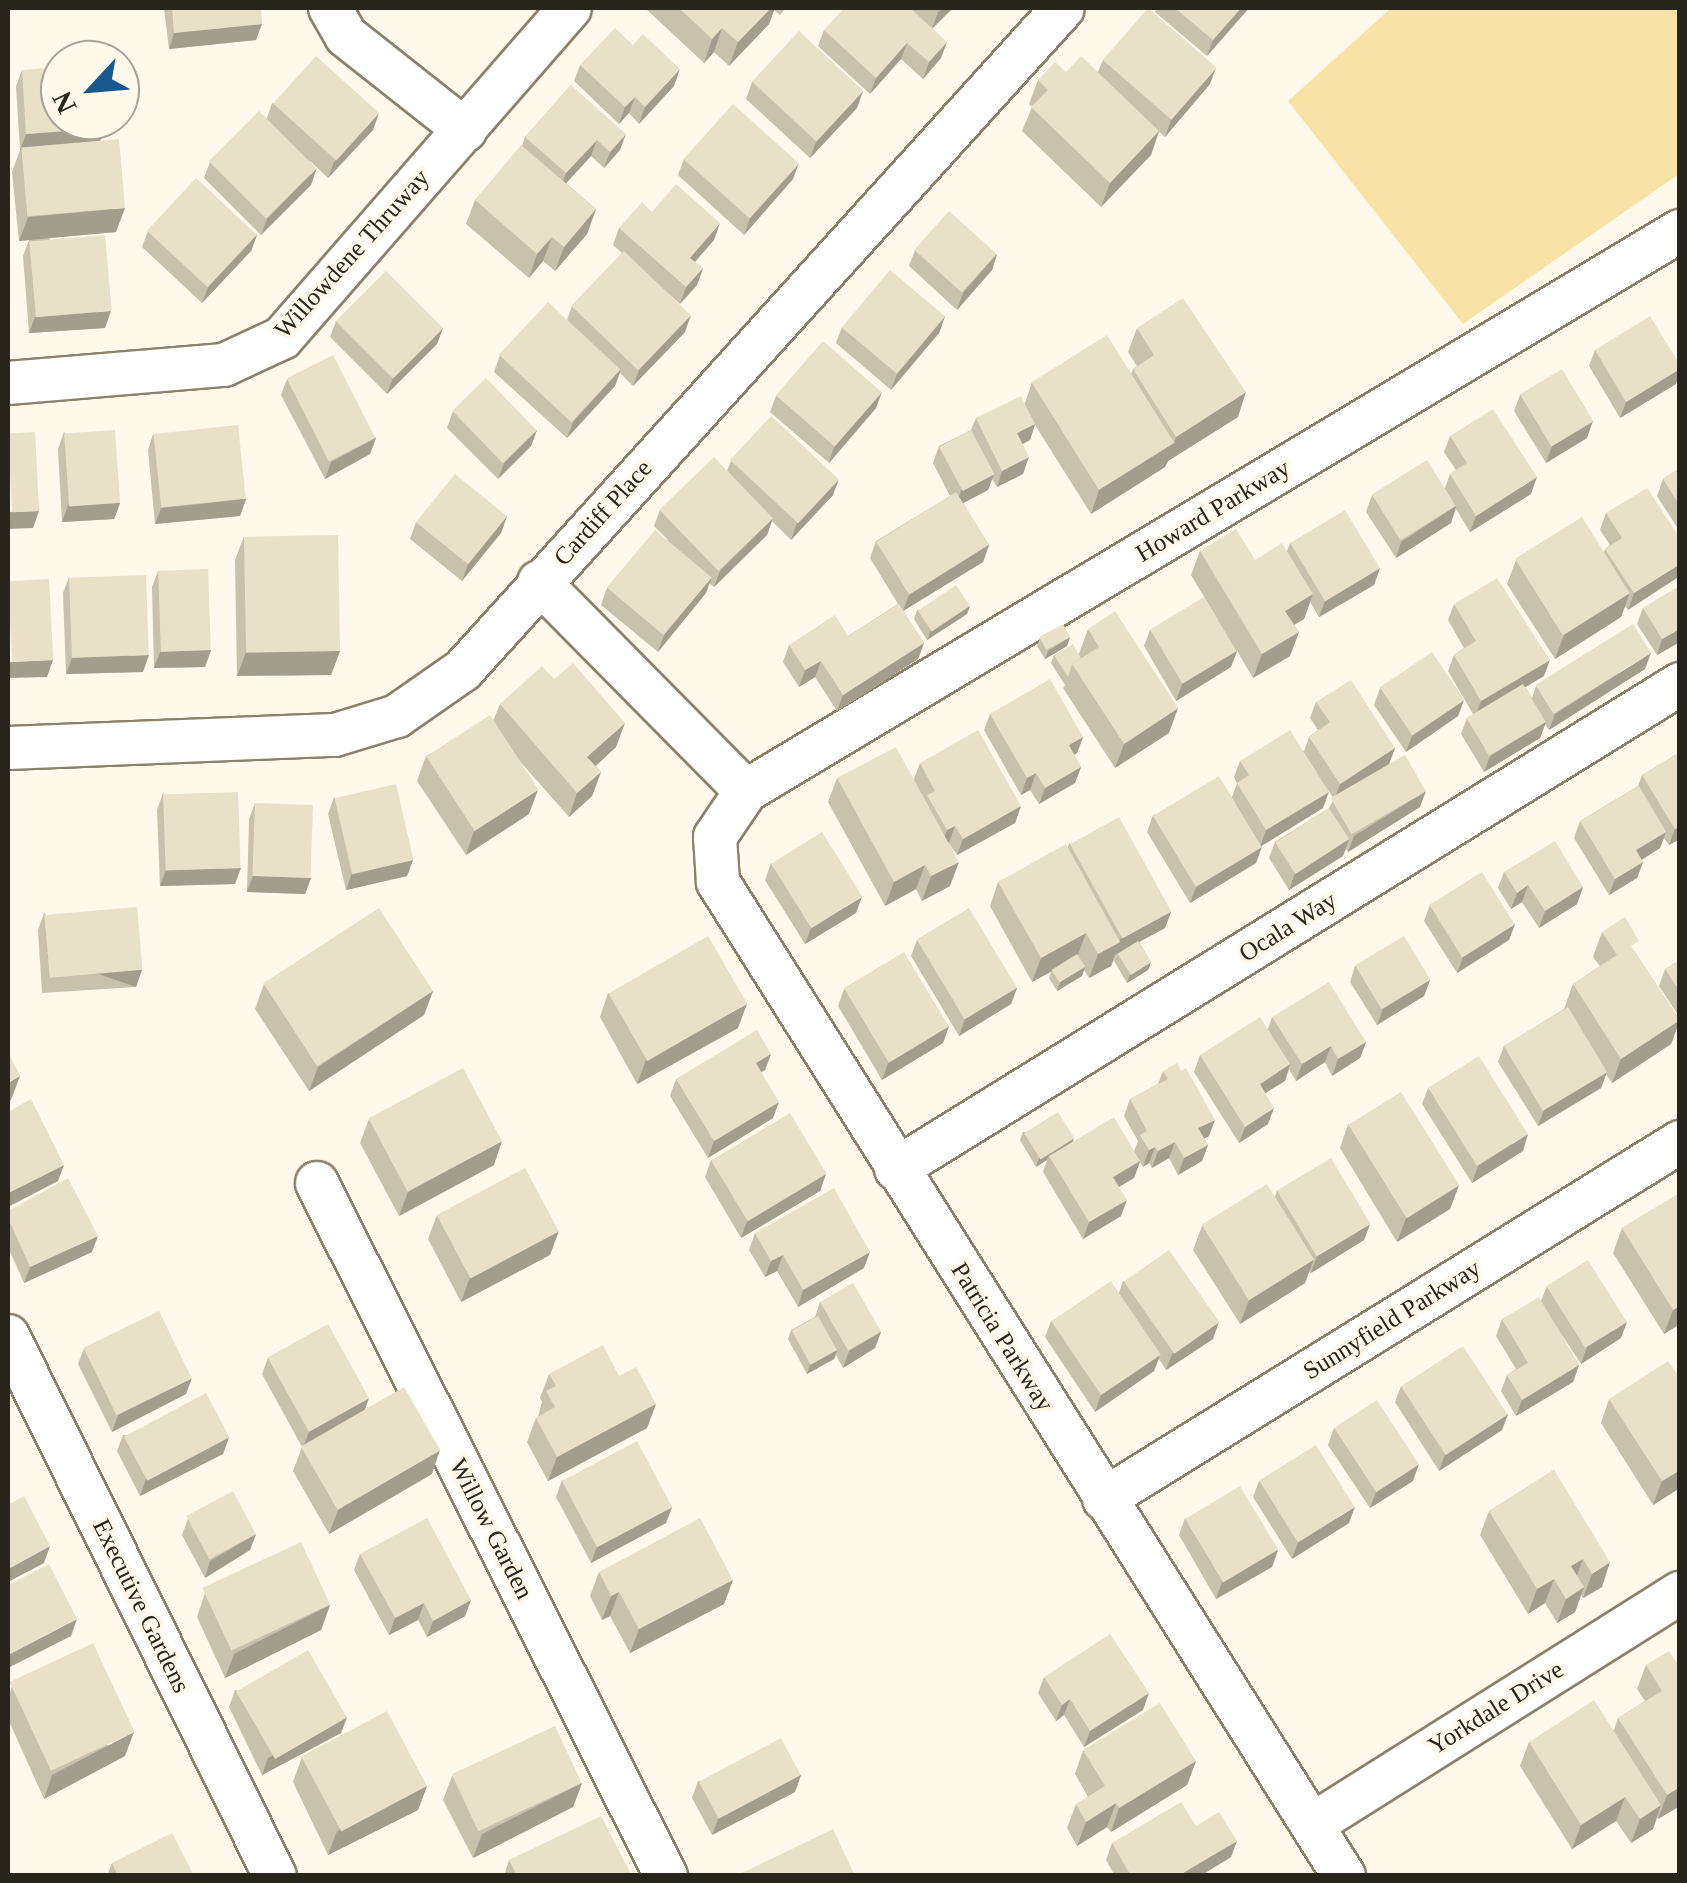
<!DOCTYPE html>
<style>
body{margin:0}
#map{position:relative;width:1687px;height:1883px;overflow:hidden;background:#fef9ea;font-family:Georgia,serif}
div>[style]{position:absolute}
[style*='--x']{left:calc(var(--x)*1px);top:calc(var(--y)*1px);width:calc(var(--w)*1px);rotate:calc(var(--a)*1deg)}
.green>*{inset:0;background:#f9e2a6}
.roads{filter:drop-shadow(2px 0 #8a826b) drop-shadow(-2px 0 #8a826b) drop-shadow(0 2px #8a826b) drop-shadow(0 -2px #8a826b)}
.minor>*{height:42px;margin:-21px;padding:0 21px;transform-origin:21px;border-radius:21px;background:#fff}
.wall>*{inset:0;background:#c8c1ac}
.shaded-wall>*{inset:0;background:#a39d8c;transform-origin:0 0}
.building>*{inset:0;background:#e9e0c8;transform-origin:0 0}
span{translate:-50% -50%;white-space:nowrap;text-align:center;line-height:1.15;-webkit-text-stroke:8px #fef9ea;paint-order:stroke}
.street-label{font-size:25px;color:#28251c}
.frame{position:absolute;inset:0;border:10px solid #28251c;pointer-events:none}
.north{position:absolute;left:40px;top:40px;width:100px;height:100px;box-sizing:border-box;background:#fef9ea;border:2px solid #a8a498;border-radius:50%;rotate:244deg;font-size:28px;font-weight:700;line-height:40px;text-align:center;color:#28251c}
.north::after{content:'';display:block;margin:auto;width:35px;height:45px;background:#18598f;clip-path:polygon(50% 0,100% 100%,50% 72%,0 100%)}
</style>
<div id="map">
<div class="green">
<i style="clip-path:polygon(1391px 8px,1679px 8px,1679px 174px,1463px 324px,1288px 101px)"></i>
</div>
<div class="roads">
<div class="minor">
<i style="--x:330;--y:8;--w:32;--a:60"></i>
<i style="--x:346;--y:36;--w:152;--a:38.3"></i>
<i style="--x:8;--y:383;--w:217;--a:-4.8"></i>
<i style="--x:224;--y:365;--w:64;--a:-25"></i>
<i style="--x:282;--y:338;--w:438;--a:-48.9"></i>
<i style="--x:539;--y:582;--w:294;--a:45.3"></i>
<i style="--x:8;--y:748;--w:327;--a:-2.3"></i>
<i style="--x:335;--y:735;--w:65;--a:-17"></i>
<i style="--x:397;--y:716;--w:80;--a:-34.9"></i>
<i style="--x:463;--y:670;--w:893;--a:-47.81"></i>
<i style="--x:896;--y:1169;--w:922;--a:-31.74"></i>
<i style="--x:317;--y:1183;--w:776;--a:63.27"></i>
<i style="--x:8;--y:1336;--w:602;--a:63.69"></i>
<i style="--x:1104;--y:1499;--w:678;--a:-31.79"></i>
<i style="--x:1313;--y:1824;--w:434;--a:-32.2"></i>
<i style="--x:1344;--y:1876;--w:1175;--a:-122.2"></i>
<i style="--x:718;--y:882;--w:45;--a:-93.8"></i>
<i style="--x:715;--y:837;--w:55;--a:-56"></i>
<i style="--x:746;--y:791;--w:1089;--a:-30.95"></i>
</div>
</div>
<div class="wall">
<i style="clip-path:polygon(164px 8px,261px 8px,256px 40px,169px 49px)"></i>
<i style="clip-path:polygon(645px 8px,786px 8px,780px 15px,774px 10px,769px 24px,729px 66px,714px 52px,704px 63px)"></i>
<i style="clip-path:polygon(910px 8px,953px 8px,932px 28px,941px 58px,923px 79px,901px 59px,870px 94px,818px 46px,824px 30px)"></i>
<i style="clip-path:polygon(1157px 8px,1249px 8px,1207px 56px,1155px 12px)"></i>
<i style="clip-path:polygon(1103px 60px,1210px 84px,1165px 137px,1159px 132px,1151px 155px,1101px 207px,1022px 131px,1032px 107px,1029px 104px,1038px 80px,1066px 72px,1098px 72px)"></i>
<i style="clip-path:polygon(580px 65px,674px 86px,639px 124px,629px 113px,619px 124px,574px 81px)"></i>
<i style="clip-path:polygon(22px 70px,105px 128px,100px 141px,116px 232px,49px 238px,105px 328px,29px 333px,23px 256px,29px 240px,19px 241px,12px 172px,20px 150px,16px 86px)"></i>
<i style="clip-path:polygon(752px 82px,863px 91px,857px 108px,810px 158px,746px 99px)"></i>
<i style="clip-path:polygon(571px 85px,620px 150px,604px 168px,591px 156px,566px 183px,596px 209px,587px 234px,555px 271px,543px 261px,529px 278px,466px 224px,475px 200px,522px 146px,525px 137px)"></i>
<i style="clip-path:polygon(272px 103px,373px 130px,328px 178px,310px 161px,311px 185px,261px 235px,204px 178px,210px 162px,267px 118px)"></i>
<i style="clip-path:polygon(684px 159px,793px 179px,744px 235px,678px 175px)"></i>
<i style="clip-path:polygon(652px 212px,714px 240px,695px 262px,703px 268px,697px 285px,680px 304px,661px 287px,685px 332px,633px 386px,620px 373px,615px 386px,567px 438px,494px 372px,500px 355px,567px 320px,572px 306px,622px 253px,613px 245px,619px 228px)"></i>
<i style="clip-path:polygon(148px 231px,257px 235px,251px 251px,202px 303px,142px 247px)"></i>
<i style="clip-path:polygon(915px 250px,997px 254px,992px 270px,957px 310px,909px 266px)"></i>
<i style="clip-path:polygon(945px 316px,939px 333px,891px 390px,836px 343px,842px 327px)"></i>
<i style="clip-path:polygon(336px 321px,443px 328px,437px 344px,387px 394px,330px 337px)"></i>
<i style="clip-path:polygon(1137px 328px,1238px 417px,1168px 461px,1165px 467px,1091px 514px,1035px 425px,1030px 440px,1022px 444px,1023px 474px,997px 487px,992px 479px,988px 490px,963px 503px,989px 545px,983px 562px,903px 611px,924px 643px,918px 659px,837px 711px,815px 677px,799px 687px,783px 662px,789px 645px,848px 636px,898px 604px,870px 558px,876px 541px,950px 496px,933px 463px,939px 446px,971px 430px,976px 418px,1025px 403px,1032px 382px,1131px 374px,1133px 369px,1137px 366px,1128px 352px)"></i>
<i style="clip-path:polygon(1595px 350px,1680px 365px,1680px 374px,1676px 384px,1620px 418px,1589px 366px)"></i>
<i style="clip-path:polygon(287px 379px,376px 438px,370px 454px,325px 479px,281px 395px)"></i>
<i style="clip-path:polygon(1520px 395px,1587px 438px,1546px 463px,1514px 411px)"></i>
<i style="clip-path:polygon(776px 396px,876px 408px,829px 463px,770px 412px)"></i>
<i style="clip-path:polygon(453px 411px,537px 430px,531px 446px,498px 479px,447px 428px)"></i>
<i style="clip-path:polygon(64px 432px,120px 503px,114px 519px,62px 522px,58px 449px)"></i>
<i style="clip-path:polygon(153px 434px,246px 499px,240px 516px,155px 524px,148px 450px)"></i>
<i style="clip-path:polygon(1450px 436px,1531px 494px,1470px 532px,1456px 509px,1451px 523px,1396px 558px,1366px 512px,1372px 495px,1445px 488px,1450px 474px,1456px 470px,1444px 452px)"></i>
<i style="clip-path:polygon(731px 461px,833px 495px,791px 540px,772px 521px,767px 535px,714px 587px,709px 583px,706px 593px,658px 652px,601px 605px,607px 588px,668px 540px,654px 526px,660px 510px,727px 471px)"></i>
<i style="clip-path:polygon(1680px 468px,1680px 532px,1657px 496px,1663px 479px)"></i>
<i style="clip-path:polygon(1606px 513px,1680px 538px,1628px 610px,1625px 606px,1621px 617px,1555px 659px,1507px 584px,1516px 560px,1604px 552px,1605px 549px,1610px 545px,1600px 530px)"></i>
<i style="clip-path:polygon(507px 516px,501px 533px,462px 581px,410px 539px,416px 522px)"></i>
<i style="clip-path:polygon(244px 536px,340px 651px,331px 675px,237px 676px,235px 560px)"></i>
<i style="clip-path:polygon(1290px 543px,1380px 568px,1374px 585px,1319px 617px,1310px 602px,1304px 619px,1294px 625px,1299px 632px,1290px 656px,1253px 678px,1237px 651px,1231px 667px,1176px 701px,1144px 646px,1150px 630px,1218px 620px,1191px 575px,1200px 551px,1255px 560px,1287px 551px)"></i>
<i style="clip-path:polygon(158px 571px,211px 650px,205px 667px,154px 668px,152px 587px)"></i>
<i style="clip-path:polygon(69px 577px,143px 672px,66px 674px,63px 593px)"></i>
<i style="clip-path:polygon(1680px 586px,1680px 642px,1657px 655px,1637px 624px,1643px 608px)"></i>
<i style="clip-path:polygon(1454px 604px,1544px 676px,1525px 687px,1532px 698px,1536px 686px,1645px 669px,1549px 730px,1545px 724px,1540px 738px,1484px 772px,1461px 734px,1467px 718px,1473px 714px,1448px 671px,1454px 655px,1464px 648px,1448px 620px)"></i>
<i style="clip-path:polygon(970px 606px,967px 614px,927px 640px,914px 619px,917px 610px)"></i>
<i style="clip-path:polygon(1088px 629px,1169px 733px,1115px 768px,1063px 688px,1065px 685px,1051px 663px,1054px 655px,1079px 654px)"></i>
<i style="clip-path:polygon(1070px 637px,1067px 646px,1045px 659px,1037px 646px,1040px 638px)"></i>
<i style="clip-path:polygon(554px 679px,616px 747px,596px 766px,601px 772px,592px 796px,569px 817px,517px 758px,529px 814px,466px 855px,417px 781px,426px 756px,493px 721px,500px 704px)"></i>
<i style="clip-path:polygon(1380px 688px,1464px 700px,1458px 716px,1406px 752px,1374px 705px)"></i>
<i style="clip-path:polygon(1316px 702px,1395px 748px,1389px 764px,1420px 807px,1348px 852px,1346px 849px,1343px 856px,1289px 890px,1269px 858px,1275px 842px,1329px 808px,1334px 799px,1328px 790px,1323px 808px,1261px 846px,1256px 863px,1190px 903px,1147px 832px,1153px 815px,1232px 797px,1237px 783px,1234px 777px,1240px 761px,1304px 751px,1309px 737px,1318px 730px,1310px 718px)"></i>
<i style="clip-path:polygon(990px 714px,1083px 737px,1077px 753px,1074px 755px,1081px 767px,1075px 783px,1039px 804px,1030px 790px,1021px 795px,984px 730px)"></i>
<i style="clip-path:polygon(1680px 752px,1680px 839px,1669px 845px,1664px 838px,1660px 848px,1642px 860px,1643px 862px,1637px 878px,1609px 895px,1574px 838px,1580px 821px,1638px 786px,1642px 775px)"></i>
<i style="clip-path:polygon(920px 763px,1021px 806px,1015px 823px,957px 855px,948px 842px,950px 886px,922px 901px,916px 889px,885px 906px,828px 802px,837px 778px,914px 779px)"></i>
<i style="clip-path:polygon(163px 793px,235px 884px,160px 886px,157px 810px)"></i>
<i style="clip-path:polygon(334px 797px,413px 860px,407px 876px,346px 890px,328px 814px)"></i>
<i style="clip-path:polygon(255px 803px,311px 878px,305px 894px,247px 892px,249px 819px)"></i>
<i style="clip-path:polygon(1069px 843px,1171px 912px,1165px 928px,1139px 942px,1151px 962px,1148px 970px,1127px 983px,1114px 961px,1117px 954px,1111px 966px,1089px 978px,1084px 970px,1082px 976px,1057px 991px,1049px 978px,1051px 972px,1032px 982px,990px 906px,998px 882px,1068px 847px)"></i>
<i style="clip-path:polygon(771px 863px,856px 913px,805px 944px,765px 880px)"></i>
<i style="clip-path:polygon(1504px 872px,1583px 887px,1577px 904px,1539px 928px,1522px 902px,1511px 909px,1498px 888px)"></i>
<i style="clip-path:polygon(1430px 905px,1515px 924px,1509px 940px,1457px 973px,1424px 921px)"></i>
<i style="clip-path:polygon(44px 913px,136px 987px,42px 993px,38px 930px)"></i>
<i style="clip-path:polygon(1602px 932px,1635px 952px,1680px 1021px,1671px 1044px,1612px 1083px,1606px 1074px,1601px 1088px,1538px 1126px,1498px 1062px,1504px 1046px,1564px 1009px,1573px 984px,1600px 966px,1593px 957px)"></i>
<i style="clip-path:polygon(917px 940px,1017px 988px,1011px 1004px,959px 1036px,911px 956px)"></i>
<i style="clip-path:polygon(1680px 960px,1680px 1018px,1659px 986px,1665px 969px)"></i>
<i style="clip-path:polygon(1355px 966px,1430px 980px,1424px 996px,1377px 1025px,1350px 982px)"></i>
<i style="clip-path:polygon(264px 984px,433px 991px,424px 1015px,309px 1091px,255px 1009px)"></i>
<i style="clip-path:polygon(844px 989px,949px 1026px,943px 1043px,882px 1080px,838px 1006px)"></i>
<i style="clip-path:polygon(608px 993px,738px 1028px,637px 1084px,600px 1017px)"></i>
<i style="clip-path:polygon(1272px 1017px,1366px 1042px,1360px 1058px,1332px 1076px,1325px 1062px,1296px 1081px,1289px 1069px,1285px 1081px,1265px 1093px,1268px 1124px,1239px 1143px,1194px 1072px,1200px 1055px,1268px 1029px)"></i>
<i style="clip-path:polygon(771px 1054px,765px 1070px,761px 1072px,773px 1118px,708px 1158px,670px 1096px,676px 1079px)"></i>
<i style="clip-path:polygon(1163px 1071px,1209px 1136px,1204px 1138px,1208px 1145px,1202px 1161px,1178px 1175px,1169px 1158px,1152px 1168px,1149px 1163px,1143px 1167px,1140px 1162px,1134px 1178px,1119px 1187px,1121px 1216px,1083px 1239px,1043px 1172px,1047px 1160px,1036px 1167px,1020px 1140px,1023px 1132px,1074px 1138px,1073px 1141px,1134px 1151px,1138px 1141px,1124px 1116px,1130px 1099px,1158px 1084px)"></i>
<i style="clip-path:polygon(1428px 1088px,1523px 1151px,1472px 1183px,1422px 1104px)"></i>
<i style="clip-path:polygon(369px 1119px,494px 1165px,399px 1216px,360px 1143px)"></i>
<i style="clip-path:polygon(1348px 1124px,1459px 1185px,1450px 1209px,1397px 1242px,1340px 1148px)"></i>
<i style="clip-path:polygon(711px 1160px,826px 1174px,820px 1191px,741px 1238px,705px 1177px)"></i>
<i style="clip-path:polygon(1277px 1190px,1370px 1224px,1364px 1240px,1311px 1273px,1309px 1271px,1305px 1283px,1240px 1324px,1193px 1250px,1202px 1226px,1275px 1197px)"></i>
<i style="clip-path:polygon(1680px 1193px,1680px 1324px,1664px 1334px,1613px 1253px,1622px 1228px)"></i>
<i style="clip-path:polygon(8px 1211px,92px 1252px,24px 1283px,8px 1247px)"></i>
<i style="clip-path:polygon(437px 1215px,550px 1255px,461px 1302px,428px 1239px)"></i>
<i style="clip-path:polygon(755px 1233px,864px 1268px,798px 1307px,777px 1271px,765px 1277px,749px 1250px)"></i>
<i style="clip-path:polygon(1123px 1281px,1213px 1339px,1166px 1370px,1159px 1359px,1154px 1371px,1095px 1412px,1045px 1337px,1051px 1321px,1119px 1293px)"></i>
<i style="clip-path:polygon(1547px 1286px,1621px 1338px,1581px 1364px,1552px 1320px,1579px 1365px,1573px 1382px,1516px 1416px,1501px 1391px,1507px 1375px,1516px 1369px,1496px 1336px,1502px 1319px,1541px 1301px)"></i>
<i style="clip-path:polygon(820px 1302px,881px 1332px,875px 1348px,843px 1368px,836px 1355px,834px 1359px,807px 1374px,788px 1339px,791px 1330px,815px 1317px)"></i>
<i style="clip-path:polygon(84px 1348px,186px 1394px,112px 1432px,78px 1364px)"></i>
<i style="clip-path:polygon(268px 1358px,365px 1410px,432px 1474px,329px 1534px,293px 1471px,302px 1447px,262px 1374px)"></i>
<i style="clip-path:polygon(549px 1374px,619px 1376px,656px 1404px,647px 1428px,548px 1481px,527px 1442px,536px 1418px,538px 1417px,542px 1402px,540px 1398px)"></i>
<i style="clip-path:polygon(1401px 1386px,1508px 1414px,1502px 1430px,1439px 1471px,1395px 1402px)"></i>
<i style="clip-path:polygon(1609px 1399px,1680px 1488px,1653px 1505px,1601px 1423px)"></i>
<i style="clip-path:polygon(1334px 1428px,1413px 1481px,1370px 1508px,1328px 1445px)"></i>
<i style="clip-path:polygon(123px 1435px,229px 1437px,223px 1454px,140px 1496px,117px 1451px)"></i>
<i style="clip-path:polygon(1554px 1470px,1602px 1587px,1583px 1598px,1581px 1595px,1575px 1612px,1557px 1623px,1545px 1603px,1528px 1614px,1480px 1535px,1489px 1511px)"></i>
<i style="clip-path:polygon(562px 1480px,672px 1507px,666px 1523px,591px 1563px,556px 1497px)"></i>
<i style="clip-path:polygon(1259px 1481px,1349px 1523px,1292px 1559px,1253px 1497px)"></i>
<i style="clip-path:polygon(1185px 1518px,1278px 1550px,1272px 1567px,1216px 1599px,1179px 1535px)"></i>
<i style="clip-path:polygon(188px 1519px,256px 1534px,250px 1550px,205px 1578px,182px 1535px)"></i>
<i style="clip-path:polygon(360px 1554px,471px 1600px,465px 1616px,427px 1637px,418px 1620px,389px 1635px,354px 1570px)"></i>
<i style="clip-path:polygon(599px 1572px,733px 1580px,724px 1604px,630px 1653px,610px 1616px,602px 1620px,590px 1596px)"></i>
<i style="clip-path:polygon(205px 1593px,330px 1605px,321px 1630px,225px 1678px,197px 1617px)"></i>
<i style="clip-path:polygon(1646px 1665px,1680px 1668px,1680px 1806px,1658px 1819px,1657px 1817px,1653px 1829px,1631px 1843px,1616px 1821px,1572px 1849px,1520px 1766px,1529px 1742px,1614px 1730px,1618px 1718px,1645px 1701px,1637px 1689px)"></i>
<i style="clip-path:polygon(1044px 1677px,1143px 1710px,1084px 1747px,1064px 1715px,1056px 1721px,1038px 1693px)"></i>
<i style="clip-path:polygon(12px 1686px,125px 1756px,44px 1799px,8px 1719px,8px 1700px)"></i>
<i style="clip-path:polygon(235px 1690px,347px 1717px,341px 1733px,262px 1775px,229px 1707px)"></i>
<i style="clip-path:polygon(1083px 1750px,1196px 1761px,1187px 1785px,1111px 1832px,1107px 1827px,1077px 1846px,1067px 1828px,1076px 1804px,1088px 1797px,1075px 1774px)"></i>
<i style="clip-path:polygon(302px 1757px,427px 1786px,418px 1810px,328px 1855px,293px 1782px)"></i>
<i style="clip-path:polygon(801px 1775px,795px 1792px,712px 1835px,692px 1798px,698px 1781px)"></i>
<i style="clip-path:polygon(452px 1776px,582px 1783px,573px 1807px,473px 1858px,443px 1800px)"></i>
<i style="clip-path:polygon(1196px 1826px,1231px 1857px,1200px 1876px,1115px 1876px,1106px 1860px,1112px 1843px)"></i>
<i style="clip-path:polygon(509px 1860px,632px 1876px,504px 1876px)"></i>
<i style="clip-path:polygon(112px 1863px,194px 1876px,107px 1876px)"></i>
</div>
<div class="shaded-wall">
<i style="clip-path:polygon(771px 8px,775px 8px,769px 24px,729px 66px,738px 42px)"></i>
<i style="clip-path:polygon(943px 8px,953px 8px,932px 29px,938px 12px)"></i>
<i style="clip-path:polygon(1241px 8px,1249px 8px,1207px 56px,1213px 40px)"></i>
<i style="clip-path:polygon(262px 24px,256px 40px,169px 49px,174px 33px)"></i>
<i style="clip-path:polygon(722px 28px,714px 52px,704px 63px,712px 39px)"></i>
<i style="clip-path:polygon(947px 42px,941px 58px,923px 79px,929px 62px)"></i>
<i style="clip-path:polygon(907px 43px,901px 59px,870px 94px,876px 78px)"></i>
<i style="clip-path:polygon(1216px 68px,1210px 84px,1165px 137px,1171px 120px)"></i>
<i style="clip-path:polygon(680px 69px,674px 86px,639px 124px,645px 107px)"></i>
<i style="clip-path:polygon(863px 91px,857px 108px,810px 158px,816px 142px)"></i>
<i style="clip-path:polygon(635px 97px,629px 113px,619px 124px,625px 107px)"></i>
<i style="clip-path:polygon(379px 113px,373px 130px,328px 178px,334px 162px)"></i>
<i style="clip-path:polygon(105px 128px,99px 144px,20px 150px,26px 134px)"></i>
<i style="clip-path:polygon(1159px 131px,1151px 155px,1101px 207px,1110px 183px)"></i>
<i style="clip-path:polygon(626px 134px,620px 150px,604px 168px,610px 152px)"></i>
<i style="clip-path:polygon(597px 140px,591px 156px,560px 190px,566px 173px)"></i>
<i style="clip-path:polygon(799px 163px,793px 179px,744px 235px,750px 218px)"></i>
<i style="clip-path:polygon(317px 168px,311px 185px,261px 235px,267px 219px)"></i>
<i style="clip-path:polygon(125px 208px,116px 232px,19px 241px,28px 217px)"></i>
<i style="clip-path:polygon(596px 209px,587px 234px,555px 271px,564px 247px)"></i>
<i style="clip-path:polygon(720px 223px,714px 240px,684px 274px,690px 258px)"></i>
<i style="clip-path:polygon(257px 235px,251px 251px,202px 303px,208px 287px)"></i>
<i style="clip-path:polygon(552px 237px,543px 261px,529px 278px,537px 254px)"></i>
<i style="clip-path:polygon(997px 254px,992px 270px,957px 310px,963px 293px)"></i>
<i style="clip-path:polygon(703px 268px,697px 285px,680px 304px,686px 287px)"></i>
<i style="clip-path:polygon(111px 311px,105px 328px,29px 333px,35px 317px)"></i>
<i style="clip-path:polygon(691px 315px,685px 332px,633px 386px,639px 370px)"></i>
<i style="clip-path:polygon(945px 316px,939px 333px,891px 390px,897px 374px)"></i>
<i style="clip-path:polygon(443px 328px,437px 344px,387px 394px,393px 378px)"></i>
<i style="clip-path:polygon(621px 369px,615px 386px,567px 438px,573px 422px)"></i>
<i style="clip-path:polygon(1680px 369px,1676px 384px,1620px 418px,1626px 402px)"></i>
<i style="clip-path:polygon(882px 392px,876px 408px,829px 463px,834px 447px)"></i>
<i style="clip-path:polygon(1246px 392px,1238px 417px,1168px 461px,1165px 467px,1091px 514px,1099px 490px,1174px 443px,1176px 437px)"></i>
<i style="clip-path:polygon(1593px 421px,1587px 438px,1546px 463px,1552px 446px)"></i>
<i style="clip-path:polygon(1035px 424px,1030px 440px,1011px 450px,1017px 433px)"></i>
<i style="clip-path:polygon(537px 430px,531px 446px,498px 479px,504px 463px)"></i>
<i style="clip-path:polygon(376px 438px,370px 454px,325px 479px,331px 462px)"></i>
<i style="clip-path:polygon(1029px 457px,1023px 474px,997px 487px,1002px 471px)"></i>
<i style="clip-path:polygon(994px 474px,988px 490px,956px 507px,961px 490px)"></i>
<i style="clip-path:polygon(1537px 477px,1531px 494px,1470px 532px,1476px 516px)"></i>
<i style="clip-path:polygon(839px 479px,833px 495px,791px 540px,797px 523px)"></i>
<i style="clip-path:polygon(246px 499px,240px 516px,155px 524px,161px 508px)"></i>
<i style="clip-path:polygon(120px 503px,114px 519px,62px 522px,68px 505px)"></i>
<i style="clip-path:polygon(1456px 506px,1451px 523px,1396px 558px,1401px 542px)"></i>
<i style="clip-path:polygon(39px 511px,33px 528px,8px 529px,8px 512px)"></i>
<i style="clip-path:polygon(507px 516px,501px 533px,462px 581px,468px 564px)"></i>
<i style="clip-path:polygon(773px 518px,767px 535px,714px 587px,720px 571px)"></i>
<i style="clip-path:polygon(989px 545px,983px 562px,903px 611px,909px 595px)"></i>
<i style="clip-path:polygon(1680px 564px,1680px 576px,1628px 610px,1634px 593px)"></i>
<i style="clip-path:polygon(1380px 568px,1374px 585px,1319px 617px,1325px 601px)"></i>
<i style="clip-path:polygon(712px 577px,706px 593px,658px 652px,664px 635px)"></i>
<i style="clip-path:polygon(1630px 593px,1621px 617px,1555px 659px,1564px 635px)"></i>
<i style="clip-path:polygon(1313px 594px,1304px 619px,1276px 635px,1285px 611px)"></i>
<i style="clip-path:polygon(970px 606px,967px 614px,927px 640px,930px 632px)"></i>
<i style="clip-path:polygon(1680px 629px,1680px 642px,1657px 655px,1662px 639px)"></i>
<i style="clip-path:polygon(1299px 632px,1290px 656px,1253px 678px,1262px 654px)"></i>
<i style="clip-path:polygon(1070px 637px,1067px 646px,1045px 659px,1048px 651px)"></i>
<i style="clip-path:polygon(924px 643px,918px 659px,837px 711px,843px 695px)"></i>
<i style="clip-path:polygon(211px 650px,205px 667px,154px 668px,160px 652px)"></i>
<i style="clip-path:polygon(340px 651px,331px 675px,237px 676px,246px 652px)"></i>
<i style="clip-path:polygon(1237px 651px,1231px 667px,1176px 701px,1182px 684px)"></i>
<i style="clip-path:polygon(1651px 653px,1645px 669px,1549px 730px,1555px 714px)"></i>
<i style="clip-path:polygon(149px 655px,143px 672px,66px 674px,72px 658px)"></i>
<i style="clip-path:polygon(53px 660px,47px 677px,8px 678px,8px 662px)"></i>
<i style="clip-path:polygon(1550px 660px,1544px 676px,1475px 717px,1481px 701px)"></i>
<i style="clip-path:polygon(821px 661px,815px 677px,799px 687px,805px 670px)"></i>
<i style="clip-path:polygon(1464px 700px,1458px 716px,1406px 752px,1412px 736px)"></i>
<i style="clip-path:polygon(1178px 708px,1169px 733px,1115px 768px,1124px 744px)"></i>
<i style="clip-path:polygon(1546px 722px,1540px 738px,1484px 772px,1490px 756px)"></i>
<i style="clip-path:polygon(625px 723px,616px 747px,579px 781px,587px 757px)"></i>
<i style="clip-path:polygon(1083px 737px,1077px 753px,1063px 761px,1069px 745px)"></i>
<i style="clip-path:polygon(1395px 748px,1389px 764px,1334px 800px,1340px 784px)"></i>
<i style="clip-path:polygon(1081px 767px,1075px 783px,1039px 804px,1045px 788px)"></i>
<i style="clip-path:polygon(601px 772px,592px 796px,569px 817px,577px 793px)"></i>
<i style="clip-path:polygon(1036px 773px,1030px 790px,1021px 795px,1027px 778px)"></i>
<i style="clip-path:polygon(538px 790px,529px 814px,466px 855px,474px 831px)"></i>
<i style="clip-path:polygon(1426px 791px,1420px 807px,1348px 852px,1354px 836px)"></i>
<i style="clip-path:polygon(1329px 792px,1323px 808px,1260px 847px,1266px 830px)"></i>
<i style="clip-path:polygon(1021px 806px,1015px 823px,957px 855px,963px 839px)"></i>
<i style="clip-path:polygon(955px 826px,949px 842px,941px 847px,947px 830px)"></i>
<i style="clip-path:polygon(1680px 826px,1680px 839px,1669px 845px,1675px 829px)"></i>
<i style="clip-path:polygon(1666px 832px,1660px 848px,1630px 867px,1636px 850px)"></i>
<i style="clip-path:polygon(1349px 839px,1343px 856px,1289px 890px,1295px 873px)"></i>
<i style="clip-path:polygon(1262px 847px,1256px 863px,1190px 903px,1196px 887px)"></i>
<i style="clip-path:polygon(413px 860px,407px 876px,346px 890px,352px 873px)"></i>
<i style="clip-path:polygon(959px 862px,950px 886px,922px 901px,931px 876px)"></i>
<i style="clip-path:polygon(1643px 862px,1637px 878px,1609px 895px,1615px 879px)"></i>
<i style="clip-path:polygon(925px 865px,916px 889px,885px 906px,894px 882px)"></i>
<i style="clip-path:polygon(241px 868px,235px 884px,160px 886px,166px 870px)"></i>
<i style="clip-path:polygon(253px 876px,311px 878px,305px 894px,247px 892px)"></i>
<i style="clip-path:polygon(1528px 885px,1522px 902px,1511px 909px,1517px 893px)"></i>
<i style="clip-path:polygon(1583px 887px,1577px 904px,1539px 928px,1545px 911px)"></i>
<i style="clip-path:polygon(862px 897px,856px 913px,805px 944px,811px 928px)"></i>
<i style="clip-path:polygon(1171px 912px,1165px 928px,1115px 955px,1111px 966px,1089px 978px,1098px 954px,1119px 943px,1120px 939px)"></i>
<i style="clip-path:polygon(1515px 924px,1509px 940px,1457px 973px,1463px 957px)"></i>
<i style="clip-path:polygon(1086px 933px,1077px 957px,1032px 982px,1041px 958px)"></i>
<i style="clip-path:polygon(1151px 962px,1148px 970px,1127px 983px,1130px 974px)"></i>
<i style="clip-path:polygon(1085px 967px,1082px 976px,1057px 991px,1060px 982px)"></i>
<i style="left:142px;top:970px;width:18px;height:94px;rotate:109deg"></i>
<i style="clip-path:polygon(1430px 980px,1424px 996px,1377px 1025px,1383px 1009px)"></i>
<i style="clip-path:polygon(1017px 988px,1011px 1004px,959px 1036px,965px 1019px)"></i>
<i style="clip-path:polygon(433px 991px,424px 1015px,309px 1091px,318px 1067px)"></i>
<i style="clip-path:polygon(747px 1004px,738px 1028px,637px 1084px,646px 1060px)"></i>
<i style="clip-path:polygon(1680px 1020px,1671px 1044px,1612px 1083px,1621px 1059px)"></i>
<i style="clip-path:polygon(949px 1026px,943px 1043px,882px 1080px,888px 1063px)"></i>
<i style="clip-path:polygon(1366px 1042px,1360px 1058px,1332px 1076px,1338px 1059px)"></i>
<i style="clip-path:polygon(1331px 1046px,1325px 1062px,1296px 1081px,1302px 1064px)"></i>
<i style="clip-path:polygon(771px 1054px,765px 1070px,750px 1079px,756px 1063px)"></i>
<i style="clip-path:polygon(1290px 1064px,1285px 1081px,1254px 1100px,1260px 1084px)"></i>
<i style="clip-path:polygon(1607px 1072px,1601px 1088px,1538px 1126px,1544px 1110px)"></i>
<i style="clip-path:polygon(20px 1076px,11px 1100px,8px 1102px,8px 1083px)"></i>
<i style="clip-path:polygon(779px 1102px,773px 1118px,708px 1158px,714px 1141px)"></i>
<i style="clip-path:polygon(1274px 1108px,1268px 1124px,1239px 1143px,1245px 1127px)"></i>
<i style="clip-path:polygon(1215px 1120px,1209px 1136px,1192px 1145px,1198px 1128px)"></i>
<i style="clip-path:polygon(1528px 1134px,1523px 1151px,1472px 1183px,1478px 1166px)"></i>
<i style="clip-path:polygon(1074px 1138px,1071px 1146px,1049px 1156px,1047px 1160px,1036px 1167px,1039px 1158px)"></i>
<i style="clip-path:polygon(502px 1141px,494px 1165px,399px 1216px,408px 1192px)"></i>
<i style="clip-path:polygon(1175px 1142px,1169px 1158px,1152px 1168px,1158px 1151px)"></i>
<i style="clip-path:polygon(1208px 1145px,1202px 1161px,1178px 1175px,1184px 1158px)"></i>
<i style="clip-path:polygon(1155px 1147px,1149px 1163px,1143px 1167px,1149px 1150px)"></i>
<i style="clip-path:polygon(1140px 1161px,1134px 1178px,1107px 1194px,1113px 1177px)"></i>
<i style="clip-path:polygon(64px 1165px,58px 1181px,8px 1207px,8px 1193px)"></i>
<i style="clip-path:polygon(826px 1174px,820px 1191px,741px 1238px,747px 1221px)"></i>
<i style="clip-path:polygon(1459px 1185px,1450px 1209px,1397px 1242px,1406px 1218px)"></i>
<i style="clip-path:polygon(1127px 1200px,1121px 1216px,1083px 1239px,1089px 1222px)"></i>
<i style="clip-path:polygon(1370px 1224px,1364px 1240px,1311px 1273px,1317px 1256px)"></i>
<i style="clip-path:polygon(559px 1231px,550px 1255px,461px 1302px,470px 1277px)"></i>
<i style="clip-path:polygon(98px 1236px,92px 1252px,24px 1283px,30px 1267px)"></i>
<i style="clip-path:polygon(870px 1252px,864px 1268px,798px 1307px,803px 1290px)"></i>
<i style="clip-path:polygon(783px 1255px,777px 1271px,765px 1277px,771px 1261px)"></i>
<i style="clip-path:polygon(1314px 1259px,1305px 1283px,1240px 1324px,1249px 1300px)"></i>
<i style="clip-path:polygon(1680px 1306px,1680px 1324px,1664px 1334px,1673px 1310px)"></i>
<i style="clip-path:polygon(1219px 1322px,1213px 1339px,1166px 1370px,1172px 1354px)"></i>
<i style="clip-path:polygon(1627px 1322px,1621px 1338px,1581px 1364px,1587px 1347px)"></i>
<i style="clip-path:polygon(881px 1332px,875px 1348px,843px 1368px,849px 1351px)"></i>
<i style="clip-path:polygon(837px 1350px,834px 1359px,807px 1374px,810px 1365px)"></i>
<i style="clip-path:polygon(1160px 1355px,1154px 1371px,1095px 1412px,1101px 1395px)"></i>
<i style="clip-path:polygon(1579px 1365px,1573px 1382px,1516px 1416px,1522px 1400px)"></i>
<i style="clip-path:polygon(192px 1378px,186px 1394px,112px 1432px,118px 1415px)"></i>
<i style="clip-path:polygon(369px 1398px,363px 1415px,303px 1448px,309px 1432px)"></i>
<i style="clip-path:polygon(656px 1404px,647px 1428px,548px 1481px,557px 1457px)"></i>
<i style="clip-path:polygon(1508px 1414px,1502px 1430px,1439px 1471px,1445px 1454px)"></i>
<i style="clip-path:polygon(229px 1437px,223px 1454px,140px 1496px,146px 1479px)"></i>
<i style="clip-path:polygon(440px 1450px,432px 1474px,329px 1534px,338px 1510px)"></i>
<i style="clip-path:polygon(1419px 1464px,1413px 1481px,1370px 1508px,1376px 1492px)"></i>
<i style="clip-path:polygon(1680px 1470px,1680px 1488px,1653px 1505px,1662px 1481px)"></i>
<i style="clip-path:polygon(672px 1507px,666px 1523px,591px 1563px,597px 1547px)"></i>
<i style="clip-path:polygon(1355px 1507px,1349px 1523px,1292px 1559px,1298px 1542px)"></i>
<i style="clip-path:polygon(256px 1534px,250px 1550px,205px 1578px,210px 1561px)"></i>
<i style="clip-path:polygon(50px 1546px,44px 1563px,8px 1582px,8px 1569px)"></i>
<i style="clip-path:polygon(1278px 1550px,1272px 1567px,1216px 1599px,1222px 1582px)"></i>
<i style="clip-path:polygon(1583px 1559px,1574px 1583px,1571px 1566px)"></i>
<i style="clip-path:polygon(1610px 1562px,1602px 1587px,1583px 1598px,1592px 1574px)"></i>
<i style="clip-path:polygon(1554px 1579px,1545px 1603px,1528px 1614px,1537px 1589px)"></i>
<i style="clip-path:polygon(733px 1580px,724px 1604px,630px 1653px,639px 1629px)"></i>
<i style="clip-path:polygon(1584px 1587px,1575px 1612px,1557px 1623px,1566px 1599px)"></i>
<i style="clip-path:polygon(619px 1592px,610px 1616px,602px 1620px,611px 1596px)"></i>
<i style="clip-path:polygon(471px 1600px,465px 1616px,427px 1637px,433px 1621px)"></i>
<i style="clip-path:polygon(424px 1603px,418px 1620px,389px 1635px,395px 1618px)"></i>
<i style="clip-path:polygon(330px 1605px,321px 1630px,225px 1678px,234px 1654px)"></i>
<i style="clip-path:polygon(77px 1619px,71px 1636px,8px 1668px,8px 1655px)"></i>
<i style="clip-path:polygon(1149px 1693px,1143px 1710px,1084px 1747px,1090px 1731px)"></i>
<i style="clip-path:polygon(1070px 1699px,1064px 1715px,1056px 1721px,1062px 1705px)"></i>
<i style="clip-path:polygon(347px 1717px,341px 1733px,262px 1775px,268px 1758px)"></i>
<i style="clip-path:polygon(134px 1732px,125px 1756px,44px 1799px,52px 1775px)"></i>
<i style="clip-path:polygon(1196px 1761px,1187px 1785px,1111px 1832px,1119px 1808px)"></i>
<i style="clip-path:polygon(801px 1775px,795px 1792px,712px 1835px,718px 1819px)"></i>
<i style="clip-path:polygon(582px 1783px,573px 1807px,473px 1858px,482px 1834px)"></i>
<i style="clip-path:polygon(427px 1786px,418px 1810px,328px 1855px,337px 1831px)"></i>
<i style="clip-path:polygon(1680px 1787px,1680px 1806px,1658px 1819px,1667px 1795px)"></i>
<i style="clip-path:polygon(1625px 1797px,1616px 1821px,1572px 1849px,1581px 1825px)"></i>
<i style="clip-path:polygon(1116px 1803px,1107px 1827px,1077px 1846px,1086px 1822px)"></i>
<i style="clip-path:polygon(1661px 1805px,1653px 1829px,1631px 1843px,1640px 1819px)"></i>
<i style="clip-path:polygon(1237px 1841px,1231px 1857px,1200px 1876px,1178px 1876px)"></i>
</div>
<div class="building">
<i style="clip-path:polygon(172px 8px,261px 8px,262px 24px,174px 33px)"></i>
<i style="clip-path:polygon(679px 8px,771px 8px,738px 42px,722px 28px,712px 39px)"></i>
<i style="clip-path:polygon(844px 8px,910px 8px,947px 42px,929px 62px,907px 43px,876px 78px,824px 30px)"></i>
<i style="left:1148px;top:8px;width:91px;height:69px;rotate:41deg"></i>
<i style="clip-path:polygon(1175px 8px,1241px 8px,1213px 40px)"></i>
<i style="clip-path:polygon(615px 28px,633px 45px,643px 34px,680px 69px,645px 107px,635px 97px,625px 107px,580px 65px)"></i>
<i style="left:799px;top:31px;width:88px;height:69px;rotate:43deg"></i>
<i style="left:316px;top:56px;width:85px;height:64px;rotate:42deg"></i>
<i style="clip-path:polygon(1081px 56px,1159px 131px,1110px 183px,1031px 107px,1048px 90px,1038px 80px,1055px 62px,1066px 72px)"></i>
<i style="clip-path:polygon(60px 67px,60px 120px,104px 120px,105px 128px,26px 134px,22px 70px)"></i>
<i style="clip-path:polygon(571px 85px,626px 134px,610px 152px,597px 140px,566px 173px,525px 137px)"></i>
<i style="left:733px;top:104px;width:89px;height:74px;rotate:42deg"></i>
<i style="left:259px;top:111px;width:81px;height:71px;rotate:45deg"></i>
<i style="left:119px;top:139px;width:69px;height:98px;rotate:85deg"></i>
<i style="clip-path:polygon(521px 145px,596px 209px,564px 247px,552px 237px,537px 254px,475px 200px)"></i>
<i style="left:196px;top:178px;width:83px;height:72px;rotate:43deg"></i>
<i style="clip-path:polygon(676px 184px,720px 223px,690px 258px,703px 268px,686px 287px,619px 228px,642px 202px,652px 212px)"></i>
<i style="left:949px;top:211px;width:64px;height:52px;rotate:42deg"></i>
<i style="left:105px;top:235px;width:76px;height:76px;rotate:85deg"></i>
<i style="left:624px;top:251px;width:93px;height:76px;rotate:44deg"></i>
<i style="left:890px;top:270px;width:72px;height:75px;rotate:40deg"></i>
<i style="left:386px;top:271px;width:81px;height:71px;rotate:45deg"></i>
<i style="clip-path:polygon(1183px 298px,1246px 392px,1176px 437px,1133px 369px,1154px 355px,1137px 328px)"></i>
<i style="left:548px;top:302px;width:99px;height:72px;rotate:43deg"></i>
<i style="clip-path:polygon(1650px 316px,1680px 365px,1680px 369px,1626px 402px,1595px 350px)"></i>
<i style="left:1107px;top:335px;width:127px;height:89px;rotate:58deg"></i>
<i style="left:823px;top:341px;width:78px;height:72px;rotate:41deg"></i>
<i style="left:333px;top:355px;width:93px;height:52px;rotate:63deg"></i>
<i style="left:1562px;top:369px;width:61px;height:49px;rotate:59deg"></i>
<i style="left:486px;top:378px;width:73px;height:47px;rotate:46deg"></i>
<i style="clip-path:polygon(1021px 396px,1035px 424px,1017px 433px,1029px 457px,1002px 471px,976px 418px)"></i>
<i style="clip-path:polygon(1493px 409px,1537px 477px,1476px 516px,1450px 474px,1467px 463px,1450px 436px)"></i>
<i style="left:771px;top:416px;width:93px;height:60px;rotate:43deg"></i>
<i style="left:238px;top:425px;width:74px;height:85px;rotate:84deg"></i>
<i style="left:115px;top:430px;width:73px;height:51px;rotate:86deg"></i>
<i style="left:971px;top:430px;width:50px;height:36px;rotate:62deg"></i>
<i style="left:35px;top:432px;width:79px;height:27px;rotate:87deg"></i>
<i style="left:714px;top:457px;width:85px;height:76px;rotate:46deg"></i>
<i style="left:1427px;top:460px;width:54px;height:65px;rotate:58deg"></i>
<i style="clip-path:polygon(1680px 468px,1680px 506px,1663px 479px)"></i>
<i style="left:455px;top:474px;width:67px;height:62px;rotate:39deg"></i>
<i style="clip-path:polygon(1647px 488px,1680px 538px,1680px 564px,1634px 593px,1605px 549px,1622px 538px,1606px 513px)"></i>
<i style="left:956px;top:492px;width:62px;height:94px;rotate:58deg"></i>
<i style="left:1345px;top:510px;width:68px;height:64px;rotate:59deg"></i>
<i style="left:1582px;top:517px;width:90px;height:79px;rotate:58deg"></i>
<i style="clip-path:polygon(1236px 529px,1255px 560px,1282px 543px,1313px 594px,1285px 611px,1299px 632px,1262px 654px,1200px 551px)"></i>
<i style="left:655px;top:530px;width:74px;height:75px;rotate:40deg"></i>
<i style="left:338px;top:535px;width:116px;height:94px;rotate:89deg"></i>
<i style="left:208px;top:569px;width:81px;height:50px;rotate:88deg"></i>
<i style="left:146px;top:575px;width:80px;height:77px;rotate:88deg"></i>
<i style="clip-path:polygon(1497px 578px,1550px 660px,1481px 701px,1454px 655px,1476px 641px,1454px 604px)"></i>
<i style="left:49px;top:579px;width:81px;height:41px;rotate:87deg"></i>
<i style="left:956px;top:585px;width:25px;height:46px;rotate:56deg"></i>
<i style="clip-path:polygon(1680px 586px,1680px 629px,1662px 639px,1643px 608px)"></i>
<i style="left:1204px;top:597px;width:63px;height:63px;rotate:59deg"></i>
<i style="clip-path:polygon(899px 604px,924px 643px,843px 695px,821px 661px,805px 670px,789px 645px,835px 615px,848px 636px)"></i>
<i style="clip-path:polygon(1115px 611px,1178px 708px,1124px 744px,1072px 664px,1099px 647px,1088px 629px)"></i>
<i style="left:1063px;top:624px;width:15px;height:27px;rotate:62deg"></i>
<i style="left:1633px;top:624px;width:34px;height:115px;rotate:58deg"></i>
<i style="clip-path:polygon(1073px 644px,1081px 658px,1072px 664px,1068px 677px,1054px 655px)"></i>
<i style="left:1432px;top:652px;width:58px;height:63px;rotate:56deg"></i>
<i style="clip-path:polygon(573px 663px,625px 723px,587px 757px,601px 772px,577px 793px,500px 704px,542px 666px,554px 679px)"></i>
<i style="clip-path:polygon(1050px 679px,1083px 737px,1069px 745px,1081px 767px,1045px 788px,1036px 773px,1027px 778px,990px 714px)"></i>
<i style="clip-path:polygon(1351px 680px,1395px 748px,1340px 784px,1309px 737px,1330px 722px,1316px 702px)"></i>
<i style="left:1523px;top:684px;width:44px;height:66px;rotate:59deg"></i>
<i style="left:490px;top:715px;width:89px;height:76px;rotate:57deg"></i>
<i style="clip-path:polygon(978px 730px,1021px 806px,963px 839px,955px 826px,947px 830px,927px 795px,935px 791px,920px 763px)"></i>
<i style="clip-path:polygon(1290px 730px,1329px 792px,1266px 830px,1237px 783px,1249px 775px,1240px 761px)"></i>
<i style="clip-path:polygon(896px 747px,959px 862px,931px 876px,925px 865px,894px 882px,837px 778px)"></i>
<i style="clip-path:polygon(1680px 752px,1680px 826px,1675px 829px,1642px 775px)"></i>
<i style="left:1405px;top:755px;width:42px;height:86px;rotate:60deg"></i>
<i style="left:1219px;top:776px;width:83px;height:77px;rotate:59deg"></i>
<i style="left:396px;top:784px;width:78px;height:63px;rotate:77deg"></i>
<i style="clip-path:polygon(1639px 786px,1666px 832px,1636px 850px,1643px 862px,1615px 879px,1580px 821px)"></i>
<i style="left:238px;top:792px;width:76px;height:75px;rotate:88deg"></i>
<i style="left:255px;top:803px;width:58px;height:73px;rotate:2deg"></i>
<i style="left:1329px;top:808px;width:37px;height:64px;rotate:57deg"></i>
<i style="left:1119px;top:817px;width:108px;height:56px;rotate:61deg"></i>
<i style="left:822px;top:832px;width:76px;height:60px;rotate:58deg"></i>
<i style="clip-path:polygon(1555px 841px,1583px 887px,1545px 911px,1528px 885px,1517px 893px,1504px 872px)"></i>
<i style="clip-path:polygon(1066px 844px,1120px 942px,1098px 954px,1086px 933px,1041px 958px,998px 882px)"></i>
<i style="left:1482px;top:872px;width:62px;height:62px;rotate:58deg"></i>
<i style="left:137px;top:907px;width:63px;height:93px;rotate:85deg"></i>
<i style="left:379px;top:908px;width:99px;height:138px;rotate:57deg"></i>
<i style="left:969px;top:908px;width:93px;height:61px;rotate:59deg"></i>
<i style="clip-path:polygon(1625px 917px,1639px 941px,1631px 946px,1680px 1020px,1621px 1059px,1573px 984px,1617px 955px,1602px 932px)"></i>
<i style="left:708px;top:936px;width:78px;height:115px;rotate:60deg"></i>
<i style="left:1404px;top:936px;width:51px;height:57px;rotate:59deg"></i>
<i style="left:1138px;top:941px;width:25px;height:24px;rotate:58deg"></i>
<i style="left:904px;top:952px;width:87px;height:70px;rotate:59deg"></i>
<i style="left:1077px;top:954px;width:15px;height:30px;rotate:58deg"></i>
<i style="clip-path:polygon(1680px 960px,1680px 992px,1665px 969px)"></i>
<i style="clip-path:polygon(1329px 982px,1366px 1042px,1338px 1059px,1331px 1046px,1302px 1064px,1272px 1017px)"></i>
<i style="left:1568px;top:1007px;width:76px;height:75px;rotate:59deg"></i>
<i style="clip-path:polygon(1260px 1017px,1290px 1064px,1260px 1084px,1274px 1108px,1245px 1127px,1200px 1055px)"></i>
<i style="clip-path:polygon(757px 1030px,771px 1054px,756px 1063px,779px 1102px,714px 1141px,676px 1079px)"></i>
<i style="clip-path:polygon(8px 1052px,20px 1076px,8px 1083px)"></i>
<i style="left:1479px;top:1056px;width:92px;height:60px;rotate:58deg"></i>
<i style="clip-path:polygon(1177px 1063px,1181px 1071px,1186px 1068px,1215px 1120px,1198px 1128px,1208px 1145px,1184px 1158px,1175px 1142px,1158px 1151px,1155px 1147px,1149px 1150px,1140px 1135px,1147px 1131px,1130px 1099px,1168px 1079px,1163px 1071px)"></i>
<i style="left:463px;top:1068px;width:83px;height:107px;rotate:62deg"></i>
<i style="left:1401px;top:1092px;width:110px;height:62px;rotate:58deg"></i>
<i style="clip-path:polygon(31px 1099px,64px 1165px,8px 1193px,8px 1112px)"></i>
<i style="left:1058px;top:1112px;width:31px;height:40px;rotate:58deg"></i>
<i style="left:790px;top:1113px;width:71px;height:92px;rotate:59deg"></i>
<i style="clip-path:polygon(1114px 1117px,1140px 1161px,1113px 1177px,1127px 1200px,1089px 1222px,1049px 1156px)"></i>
<i style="left:1331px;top:1158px;width:77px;height:63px;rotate:59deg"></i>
<i style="left:525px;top:1168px;width:72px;height:100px;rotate:62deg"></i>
<i style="clip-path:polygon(68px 1178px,98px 1236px,30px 1267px,8px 1218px,8px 1211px)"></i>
<i style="left:1267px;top:1184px;width:89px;height:77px;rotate:58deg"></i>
<i style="clip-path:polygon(834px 1188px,870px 1252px,803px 1290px,783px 1255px,771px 1261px,755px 1233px)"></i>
<i style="clip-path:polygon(1680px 1193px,1680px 1306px,1673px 1310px,1622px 1228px)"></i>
<i style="left:1169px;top:1250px;width:88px;height:55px;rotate:55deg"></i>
<i style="left:1588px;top:1260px;width:73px;height:49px;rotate:58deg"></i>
<i style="left:1111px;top:1281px;width:89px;height:72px;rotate:56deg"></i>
<i style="left:853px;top:1283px;width:56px;height:38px;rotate:60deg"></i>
<i style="clip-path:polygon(1539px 1297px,1579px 1365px,1522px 1400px,1507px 1375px,1528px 1363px,1502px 1319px)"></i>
<i style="left:159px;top:1311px;width:75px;height:84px;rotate:64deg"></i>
<i style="left:818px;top:1316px;width:39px;height:30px;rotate:61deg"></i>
<i style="left:328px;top:1324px;width:85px;height:69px;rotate:61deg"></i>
<i style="clip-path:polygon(603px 1345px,619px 1376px,636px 1367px,656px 1404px,557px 1457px,536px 1418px,555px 1407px,546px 1391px,556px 1386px,549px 1374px)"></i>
<i style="left:1463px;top:1346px;width:82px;height:74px;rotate:57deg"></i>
<i style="clip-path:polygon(1668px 1361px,1680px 1378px,1680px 1470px,1662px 1481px,1609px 1399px)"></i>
<i style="left:404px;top:1387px;width:73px;height:119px;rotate:60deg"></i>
<i style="left:206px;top:1393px;width:50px;height:93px;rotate:62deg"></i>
<i style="left:1377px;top:1400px;width:77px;height:51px;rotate:57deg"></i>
<i style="left:637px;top:1441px;width:75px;height:85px;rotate:62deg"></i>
<i style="left:1316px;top:1445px;width:73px;height:67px;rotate:58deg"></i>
<i style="clip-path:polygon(1554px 1470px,1610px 1562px,1592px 1574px,1583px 1559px,1571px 1566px,1584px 1587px,1566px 1599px,1554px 1579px,1537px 1589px,1489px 1511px)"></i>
<i style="left:1240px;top:1486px;width:74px;height:64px;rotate:59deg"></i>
<i style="left:233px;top:1491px;width:49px;height:53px;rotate:62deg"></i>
<i style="clip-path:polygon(24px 1496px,50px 1546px,8px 1569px,8px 1505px)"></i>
<i style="clip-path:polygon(427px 1518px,471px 1600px,433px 1621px,424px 1603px,395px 1618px,360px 1554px)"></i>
<i style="clip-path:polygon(700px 1518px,733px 1580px,639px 1629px,619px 1592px,611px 1596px,599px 1572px)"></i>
<i style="left:301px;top:1542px;width:69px;height:109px;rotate:65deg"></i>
<i style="clip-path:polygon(49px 1564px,77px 1619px,8px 1655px,8px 1585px)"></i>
<i style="clip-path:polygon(1110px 1634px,1149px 1693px,1090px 1731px,1070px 1699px,1062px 1705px,1044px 1677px)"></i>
<i style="left:93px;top:1643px;width:98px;height:92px;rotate:65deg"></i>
<i style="left:308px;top:1650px;width:78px;height:83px;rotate:60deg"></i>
<i style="clip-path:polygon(1669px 1651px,1680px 1668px,1680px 1787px,1667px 1795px,1618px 1718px,1662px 1691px,1646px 1665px)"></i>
<i style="clip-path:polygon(1594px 1700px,1661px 1805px,1640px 1819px,1625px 1797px,1581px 1825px,1529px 1742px)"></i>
<i style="clip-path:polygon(1160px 1703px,1196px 1761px,1119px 1808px,1116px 1803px,1086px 1822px,1076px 1804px,1105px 1786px,1083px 1750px)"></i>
<i style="left:387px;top:1711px;width:85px;height:97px;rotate:62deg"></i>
<i style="left:555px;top:1726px;width:63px;height:114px;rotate:65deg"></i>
<i style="left:781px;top:1738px;width:42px;height:93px;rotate:62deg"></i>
<i style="clip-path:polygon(1181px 1802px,1196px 1826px,1219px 1812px,1237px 1841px,1178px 1876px,1131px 1876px,1112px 1843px)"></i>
<i style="clip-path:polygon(601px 1816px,632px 1876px,517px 1876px,509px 1860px)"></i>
<i style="clip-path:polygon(833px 1829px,855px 1876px,743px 1876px,742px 1873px)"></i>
<i style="clip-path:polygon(172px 1833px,194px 1876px,118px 1876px,112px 1863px)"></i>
</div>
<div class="street-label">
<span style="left:352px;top:254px;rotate:-48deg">Willowdene Thruway</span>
<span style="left:1213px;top:511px;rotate:-31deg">Howard Parkway</span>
<span style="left:603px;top:513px;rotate:-48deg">Cardiff Place</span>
<span style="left:1288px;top:927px;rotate:-32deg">Ocala Way</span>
<span style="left:1392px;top:1320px;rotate:-32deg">Sunnyfield Parkway</span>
<span style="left:1002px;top:1337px;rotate:58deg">Patricia Parkway</span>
<span style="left:491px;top:1529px;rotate:63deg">Willow Garden</span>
<span style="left:141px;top:1606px;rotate:64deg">Executive Gardens</span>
<span style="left:1496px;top:1708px;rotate:-32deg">Yorkdale Drive</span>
</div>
<div class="frame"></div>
<div class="north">N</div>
</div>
